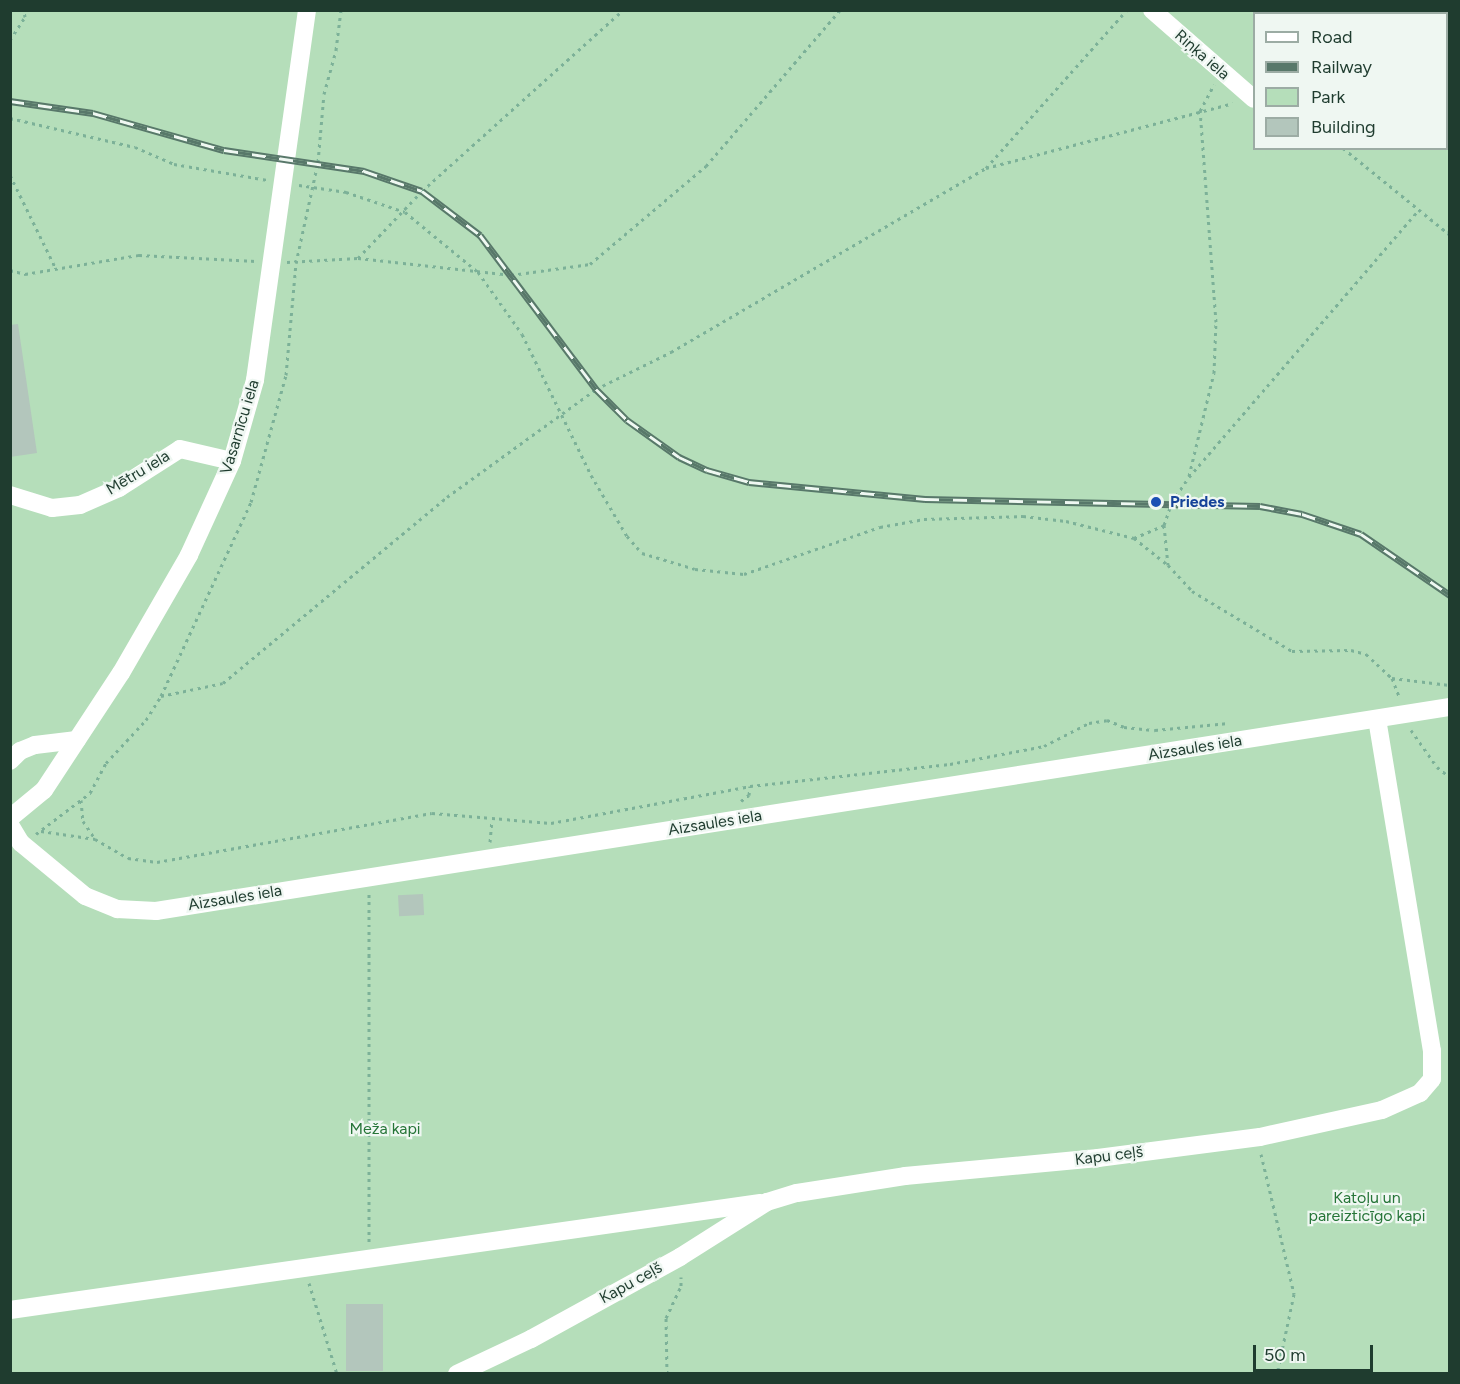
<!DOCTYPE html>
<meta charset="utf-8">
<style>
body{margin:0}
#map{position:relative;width:1460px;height:1384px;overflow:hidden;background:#deebe3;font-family:Figtree,sans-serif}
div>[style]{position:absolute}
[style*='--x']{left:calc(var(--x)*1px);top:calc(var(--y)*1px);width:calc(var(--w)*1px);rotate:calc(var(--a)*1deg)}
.green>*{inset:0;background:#b5deba}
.building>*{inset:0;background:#b3c6bc;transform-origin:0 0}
.path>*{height:3px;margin-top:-1.5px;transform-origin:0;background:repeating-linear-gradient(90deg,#7cb198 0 3px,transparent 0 7.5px)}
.minor>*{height:18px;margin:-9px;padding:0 9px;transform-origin:9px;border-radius:9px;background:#fff}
.rail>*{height:7px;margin-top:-3.5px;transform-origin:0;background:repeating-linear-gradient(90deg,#eff7f2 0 14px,#58786a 0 28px);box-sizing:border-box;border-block:2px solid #58786a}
.dots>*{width:16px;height:16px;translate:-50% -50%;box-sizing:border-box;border:3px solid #eff7f2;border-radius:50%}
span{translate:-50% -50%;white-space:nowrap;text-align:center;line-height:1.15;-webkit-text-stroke:4.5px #eff7f2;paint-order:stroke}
.street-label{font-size:16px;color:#1f3c2f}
.transit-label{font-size:16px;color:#164399;font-weight:700}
.left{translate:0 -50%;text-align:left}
.park-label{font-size:16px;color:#267538}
.frame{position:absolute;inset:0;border:12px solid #1f3c2f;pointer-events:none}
.legend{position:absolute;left:1253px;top:12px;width:195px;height:138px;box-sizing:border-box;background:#eff7f2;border:2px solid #9caca4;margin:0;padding:8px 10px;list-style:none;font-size:18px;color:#1f3c2f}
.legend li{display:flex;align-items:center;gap:12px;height:30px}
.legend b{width:30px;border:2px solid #9caca4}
.scale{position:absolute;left:1253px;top:1345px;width:120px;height:27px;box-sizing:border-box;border:3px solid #1f3c2f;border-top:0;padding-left:8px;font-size:18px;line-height:21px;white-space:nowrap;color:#1f3c2f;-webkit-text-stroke:4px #eff7f2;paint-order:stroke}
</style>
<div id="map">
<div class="green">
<i style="clip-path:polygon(1429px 10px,1437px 13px,1254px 14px,1254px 148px,1446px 148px,1447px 17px,1449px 18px,1449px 1373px,11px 1373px,10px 11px)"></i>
</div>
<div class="building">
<i style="clip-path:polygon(18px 324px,37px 453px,10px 457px,10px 325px)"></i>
<i style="left:423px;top:894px;width:21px;height:25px;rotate:87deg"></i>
<i style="left:346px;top:1304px;width:37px;height:67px"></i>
</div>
<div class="path">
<i style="--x:1432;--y:10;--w:7;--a:34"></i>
<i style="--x:1447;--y:10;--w:4;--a:34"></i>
<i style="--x:1397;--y:14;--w:4;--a:-76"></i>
<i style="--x:1441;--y:14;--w:4;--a:-76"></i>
<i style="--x:10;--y:40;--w:27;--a:-57"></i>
<i style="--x:25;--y:17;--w:7;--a:-98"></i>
<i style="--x:1446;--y:42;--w:4;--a:-14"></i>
<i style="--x:1446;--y:101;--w:28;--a:82"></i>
<i style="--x:10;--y:118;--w:128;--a:13.1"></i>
<i style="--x:135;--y:147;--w:43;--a:23.6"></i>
<i style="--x:174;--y:164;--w:95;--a:9.7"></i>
<i style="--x:1343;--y:148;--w:138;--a:39.1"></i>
<i style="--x:986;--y:168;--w:212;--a:-48.3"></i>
<i style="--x:10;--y:175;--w:105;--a:63.9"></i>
<i style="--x:299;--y:185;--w:48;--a:8.5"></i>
<i style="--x:346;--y:192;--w:62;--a:18.7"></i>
<i style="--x:405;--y:212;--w:94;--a:39.4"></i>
<i style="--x:478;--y:272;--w:76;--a:54.6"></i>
<i style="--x:522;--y:334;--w:157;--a:63.9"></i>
<i style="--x:591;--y:475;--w:71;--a:59.5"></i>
<i style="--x:627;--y:536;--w:23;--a:49"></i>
<i style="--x:642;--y:553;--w:55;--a:16.8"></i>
<i style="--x:695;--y:569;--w:49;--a:5.8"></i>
<i style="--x:744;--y:574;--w:144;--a:-19.1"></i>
<i style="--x:880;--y:527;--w:45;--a:-10.3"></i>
<i style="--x:924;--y:519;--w:99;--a:-1.7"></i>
<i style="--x:1023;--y:516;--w:43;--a:6.6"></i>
<i style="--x:1066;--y:521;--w:70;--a:14"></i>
<i style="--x:1134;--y:538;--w:43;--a:38.5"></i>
<i style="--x:1168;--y:565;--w:35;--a:47"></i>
<i style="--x:1192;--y:591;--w:117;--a:31"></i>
<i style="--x:1292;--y:651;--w:59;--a:-1"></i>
<i style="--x:1351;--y:650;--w:16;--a:15"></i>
<i style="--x:1366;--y:654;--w:35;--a:43"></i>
<i style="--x:1392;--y:678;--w:22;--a:69"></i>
<i style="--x:1449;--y:234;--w:20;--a:-87"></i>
<i style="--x:358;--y:258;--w:154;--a:6.3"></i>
<i style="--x:511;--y:275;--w:80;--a:-7.9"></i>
<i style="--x:590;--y:264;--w:152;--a:-40.2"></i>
<i style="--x:706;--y:166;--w:206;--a:-49.3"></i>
<i style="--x:287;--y:262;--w:71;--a:-3.2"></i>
<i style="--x:358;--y:258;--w:93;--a:-46.3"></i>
<i style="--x:422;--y:191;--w:270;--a:-42"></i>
<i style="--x:10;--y:270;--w:16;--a:15"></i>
<i style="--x:25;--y:274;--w:116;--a:-9.5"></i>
<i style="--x:139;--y:255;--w:118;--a:2.9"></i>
<i style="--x:1189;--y:476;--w:106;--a:-76.4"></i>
<i style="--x:1214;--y:373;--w:51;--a:-87.8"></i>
<i style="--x:1216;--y:322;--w:212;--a:-94.3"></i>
<i style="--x:1200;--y:111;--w:30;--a:-62"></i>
<i style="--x:1164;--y:525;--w:40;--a:84.3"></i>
<i style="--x:1134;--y:538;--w:33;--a:-23"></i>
<i style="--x:1164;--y:525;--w:24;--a:-71"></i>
<i style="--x:1172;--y:502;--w:30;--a:-56"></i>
<i style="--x:1189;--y:477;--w:352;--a:-49.3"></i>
<i style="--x:1392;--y:678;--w:58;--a:6.9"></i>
<i style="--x:161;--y:696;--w:63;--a:-11.8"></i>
<i style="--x:223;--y:683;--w:291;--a:-39.7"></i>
<i style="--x:447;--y:497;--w:184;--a:-35.9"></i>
<i style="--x:596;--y:389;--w:84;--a:-26.3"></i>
<i style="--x:671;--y:352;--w:365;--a:-30.3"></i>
<i style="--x:986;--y:168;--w:255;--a:-14.7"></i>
<i style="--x:1411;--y:730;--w:45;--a:54.9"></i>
<i style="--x:1437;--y:767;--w:16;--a:38"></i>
<i style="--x:81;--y:800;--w:21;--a:85"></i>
<i style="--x:83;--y:821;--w:22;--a:56"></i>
<i style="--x:95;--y:839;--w:38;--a:30"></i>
<i style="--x:128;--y:858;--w:29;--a:8"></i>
<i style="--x:157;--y:862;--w:279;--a:-10.1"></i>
<i style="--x:432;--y:813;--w:119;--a:4.8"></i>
<i style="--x:551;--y:823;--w:202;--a:-10.5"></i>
<i style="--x:750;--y:786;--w:201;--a:-6.3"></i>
<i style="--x:950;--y:764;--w:96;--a:-10.8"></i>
<i style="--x:1044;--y:746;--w:51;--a:-27.1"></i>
<i style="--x:1089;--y:723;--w:18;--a:-9"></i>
<i style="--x:1107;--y:720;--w:18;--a:22"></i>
<i style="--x:1124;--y:727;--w:31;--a:6"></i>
<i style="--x:1155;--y:730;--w:74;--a:-5.4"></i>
<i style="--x:741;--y:801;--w:10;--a:-37"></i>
<i style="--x:749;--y:795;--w:9;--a:-84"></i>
<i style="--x:41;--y:831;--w:55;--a:8.4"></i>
<i style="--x:36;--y:834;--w:68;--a:-37.2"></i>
<i style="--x:90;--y:793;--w:34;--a:-62"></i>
<i style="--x:106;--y:763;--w:59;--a:-47.1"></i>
<i style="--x:146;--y:720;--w:28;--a:-58"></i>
<i style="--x:161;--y:696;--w:214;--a:-65.1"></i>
<i style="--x:251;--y:502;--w:132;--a:-74.6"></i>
<i style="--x:286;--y:375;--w:112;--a:-84.9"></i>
<i style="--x:296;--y:263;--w:103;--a:-77.7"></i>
<i style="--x:318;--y:162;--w:68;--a:-85"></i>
<i style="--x:324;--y:94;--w:46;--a:-74.7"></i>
<i style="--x:336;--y:50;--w:40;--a:-82.9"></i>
<i style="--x:490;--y:842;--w:22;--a:-85"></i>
<i style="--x:369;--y:894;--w:350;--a:90"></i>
<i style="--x:1261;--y:1154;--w:144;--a:76.7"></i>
<i style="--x:1294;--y:1294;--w:82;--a:102"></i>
<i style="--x:309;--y:1283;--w:95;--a:72.9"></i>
<i style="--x:667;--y:1374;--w:56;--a:-91"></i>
<i style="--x:666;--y:1318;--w:35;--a:-65"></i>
<i style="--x:681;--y:1286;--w:9;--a:-90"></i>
</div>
<div class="minor">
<i style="--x:1152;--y:10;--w:135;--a:41.1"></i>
<i style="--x:10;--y:495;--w:44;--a:17.2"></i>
<i style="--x:52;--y:508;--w:28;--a:-6"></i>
<i style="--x:80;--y:505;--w:43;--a:-23.6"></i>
<i style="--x:119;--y:488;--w:72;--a:-32.6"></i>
<i style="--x:180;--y:449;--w:53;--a:13"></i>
<i style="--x:10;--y:761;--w:14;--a:-45"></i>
<i style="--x:20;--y:751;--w:16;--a:-22"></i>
<i style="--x:35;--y:745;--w:42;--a:-6.8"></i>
<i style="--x:10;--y:818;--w:44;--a:-39.5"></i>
<i style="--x:44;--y:790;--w:140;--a:-56.7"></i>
<i style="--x:121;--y:673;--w:136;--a:-60"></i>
<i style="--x:189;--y:555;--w:103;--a:-65.4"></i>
<i style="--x:232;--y:461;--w:84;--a:-74.1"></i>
<i style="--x:255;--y:380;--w:374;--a:-82"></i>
<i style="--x:10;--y:825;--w:21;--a:59"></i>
<i style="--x:21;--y:843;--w:83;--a:39.6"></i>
<i style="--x:85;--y:896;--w:35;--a:22"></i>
<i style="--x:117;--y:909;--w:39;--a:3"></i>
<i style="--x:156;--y:911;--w:1310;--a:-8.96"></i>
<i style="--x:10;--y:1310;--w:758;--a:-8.12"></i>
<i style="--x:457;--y:1374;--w:82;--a:-25.3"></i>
<i style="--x:531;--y:1339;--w:170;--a:-28.8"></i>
<i style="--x:680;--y:1257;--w:103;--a:-32.3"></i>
<i style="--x:767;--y:1202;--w:31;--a:-17"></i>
<i style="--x:797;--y:1193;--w:109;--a:-8.9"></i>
<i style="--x:905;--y:1176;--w:194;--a:-5.3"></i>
<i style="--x:1098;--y:1158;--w:163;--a:-7.4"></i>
<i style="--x:1260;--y:1137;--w:125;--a:-12.5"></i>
<i style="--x:1382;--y:1110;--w:42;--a:-24.1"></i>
<i style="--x:1420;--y:1093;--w:18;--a:-49"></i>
<i style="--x:1432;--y:1079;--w:28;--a:-90"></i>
<i style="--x:1432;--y:1051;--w:336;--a:-99.4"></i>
</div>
<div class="rail">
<i style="--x:10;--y:101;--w:84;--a:8.2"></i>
<i style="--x:93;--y:113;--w:136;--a:15.8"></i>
<i style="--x:224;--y:150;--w:142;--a:8.5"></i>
<i style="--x:364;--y:171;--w:61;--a:19"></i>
<i style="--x:422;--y:191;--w:73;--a:37.2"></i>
<i style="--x:480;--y:235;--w:193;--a:53"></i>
<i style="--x:596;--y:389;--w:44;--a:45"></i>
<i style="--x:627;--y:420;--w:64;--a:35.4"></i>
<i style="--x:679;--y:457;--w:31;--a:25"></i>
<i style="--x:707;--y:470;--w:44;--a:15.9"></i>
<i style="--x:749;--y:482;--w:177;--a:5.5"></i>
<i style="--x:925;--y:499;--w:335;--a:1.2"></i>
<i style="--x:1260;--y:506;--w:43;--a:10.8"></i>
<i style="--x:1302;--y:514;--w:62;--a:18.7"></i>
<i style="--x:1361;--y:534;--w:108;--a:34.4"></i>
</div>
<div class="dots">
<i style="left:1156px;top:502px;background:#1a4fb4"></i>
</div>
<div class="street-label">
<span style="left:1202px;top:55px;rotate:41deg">Riņķa iela</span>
<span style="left:240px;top:427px;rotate:-73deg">Vasarnīcu iela</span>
<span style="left:138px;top:473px;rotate:-31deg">Mētru iela</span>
<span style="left:1195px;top:748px;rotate:-9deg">Aizsaules iela</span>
<span style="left:715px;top:823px;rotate:-9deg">Aizsaules iela</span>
<span style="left:235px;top:898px;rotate:-9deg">Aizsaules iela</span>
<span style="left:1109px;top:1156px;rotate:-7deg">Kapu ceļš</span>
<span style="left:631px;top:1283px;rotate:-29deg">Kapu ceļš</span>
</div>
<div class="transit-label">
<span class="left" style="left:1170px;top:502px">Priedes</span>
</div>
<div class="park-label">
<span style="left:385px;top:1129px">Meža kapi</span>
<span style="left:1367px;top:1207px">Katoļu un<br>pareizticīgo kapi</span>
</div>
<div class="frame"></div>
<ul class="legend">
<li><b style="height:8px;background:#fff"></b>Road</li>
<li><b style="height:8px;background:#58786a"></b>Railway</li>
<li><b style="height:16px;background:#b5deba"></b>Park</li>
<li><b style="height:16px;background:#b3c6bc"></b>Building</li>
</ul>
<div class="scale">50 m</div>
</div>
